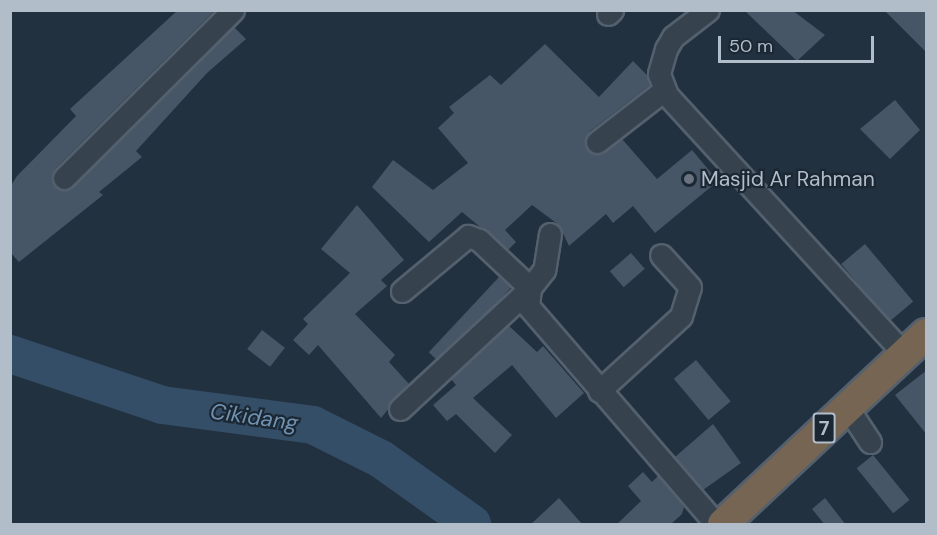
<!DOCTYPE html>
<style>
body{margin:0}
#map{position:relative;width:937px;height:535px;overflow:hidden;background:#22313f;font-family:"DM Sans",sans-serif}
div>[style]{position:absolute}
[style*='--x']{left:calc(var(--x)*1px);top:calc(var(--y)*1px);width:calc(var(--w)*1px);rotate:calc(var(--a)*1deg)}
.river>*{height:38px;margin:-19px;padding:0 19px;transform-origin:19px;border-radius:19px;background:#354e68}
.building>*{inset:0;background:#465666;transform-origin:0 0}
.roads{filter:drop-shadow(2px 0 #54606d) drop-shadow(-2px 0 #54606d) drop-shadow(0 2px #54606d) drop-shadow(0 -2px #54606d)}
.minor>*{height:21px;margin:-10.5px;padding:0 10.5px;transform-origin:10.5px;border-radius:10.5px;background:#36434f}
.highway>*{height:30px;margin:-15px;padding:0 15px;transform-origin:15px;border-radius:15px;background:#766553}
.dots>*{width:16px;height:16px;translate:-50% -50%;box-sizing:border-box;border:3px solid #1b2834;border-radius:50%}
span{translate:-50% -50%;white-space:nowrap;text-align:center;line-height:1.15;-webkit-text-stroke:4.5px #1b2834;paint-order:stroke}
.shield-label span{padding:2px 4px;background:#1b2834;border:2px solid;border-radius:4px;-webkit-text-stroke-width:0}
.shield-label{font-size:20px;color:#b2bdca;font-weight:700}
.poi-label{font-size:21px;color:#b2bdca}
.left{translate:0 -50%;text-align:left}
.water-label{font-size:22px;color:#7091b0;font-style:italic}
.frame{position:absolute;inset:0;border:12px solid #b2bdca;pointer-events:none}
.scale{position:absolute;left:718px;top:36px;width:156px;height:27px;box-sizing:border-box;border:3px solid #b2bdca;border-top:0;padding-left:8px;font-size:18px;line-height:21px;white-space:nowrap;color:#b2bdca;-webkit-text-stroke:4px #1b2834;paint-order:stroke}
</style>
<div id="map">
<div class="river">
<i style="--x:10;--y:354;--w:160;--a:18.5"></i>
<i style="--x:162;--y:405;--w:152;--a:7.5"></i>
<i style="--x:313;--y:425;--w:76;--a:26.6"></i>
<i style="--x:381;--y:459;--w:112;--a:35.5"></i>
</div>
<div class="building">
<i style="clip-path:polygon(178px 10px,214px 11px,55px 169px,55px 187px,73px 187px,234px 27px,246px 39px,207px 73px,136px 151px,142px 157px,99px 192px,103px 195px,19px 262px,10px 252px,10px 187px,17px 176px,76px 116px,70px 109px)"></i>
<i style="clip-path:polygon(744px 10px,792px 10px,825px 35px,797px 61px)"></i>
<i style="clip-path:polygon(884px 10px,927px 10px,927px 53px)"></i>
<i style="clip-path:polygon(545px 44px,599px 97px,633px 61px,647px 75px,650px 85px,589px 132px,587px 150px,599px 154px,622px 139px,657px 179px,692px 150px,718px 181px,655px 233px,633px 206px,613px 223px,606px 214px,569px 246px,559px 225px,532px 205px,505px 230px,516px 242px,508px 250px,462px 212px,429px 242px,372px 187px,393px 160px,433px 190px,468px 163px,438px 128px,454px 113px,449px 107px,490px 75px,501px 85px)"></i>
<i style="clip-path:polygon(895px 100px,920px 130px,890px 159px,860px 129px)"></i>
<i style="clip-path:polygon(357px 205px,404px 260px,381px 280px,387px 286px,355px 314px,395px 355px,389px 362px,409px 384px,381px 418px,318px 345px,309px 355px,293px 340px,308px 324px,303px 319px,350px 273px,321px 249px)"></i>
<i style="left:865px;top:244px;width:75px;height:31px;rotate:50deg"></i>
<i style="left:631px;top:253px;width:21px;height:28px;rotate:49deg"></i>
<i style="left:499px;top:277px;width:16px;height:103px;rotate:43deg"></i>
<i style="clip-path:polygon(508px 325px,537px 352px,543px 346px,584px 393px,556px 418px,512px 365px,473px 398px,512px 435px,495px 453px,456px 414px,447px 421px,433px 405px,456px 385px,451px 379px)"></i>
<i style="left:262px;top:330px;width:29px;height:24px;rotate:38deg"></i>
<i style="left:696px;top:360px;width:54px;height:29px;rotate:50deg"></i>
<i style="clip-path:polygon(927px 370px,927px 435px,895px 395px)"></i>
<i style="clip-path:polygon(713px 424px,741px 463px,703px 490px,675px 457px)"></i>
<i style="left:873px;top:455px;width:58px;height:21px;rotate:51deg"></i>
<i style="clip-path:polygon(643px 472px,652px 482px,658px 476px,684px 507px,682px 514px,670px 525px,616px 525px,641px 501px,628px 486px)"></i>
<i style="clip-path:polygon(559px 498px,583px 525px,530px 525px)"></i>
<i style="clip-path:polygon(825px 498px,846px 525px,825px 525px,812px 509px)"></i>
</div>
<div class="roads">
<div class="minor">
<i style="--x:708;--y:10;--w:44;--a:142.4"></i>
<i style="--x:673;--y:37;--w:14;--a:120"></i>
<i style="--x:666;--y:49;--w:26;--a:106"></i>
<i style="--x:659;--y:74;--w:22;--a:69"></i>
<i style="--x:667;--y:95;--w:351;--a:47.5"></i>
<i style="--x:608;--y:14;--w:6;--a:-45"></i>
<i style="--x:597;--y:142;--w:85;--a:-37.8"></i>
<i style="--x:64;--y:178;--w:238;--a:-44.8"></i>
<i style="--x:550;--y:234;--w:36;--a:99"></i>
<i style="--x:544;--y:270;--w:23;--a:128"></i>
<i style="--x:530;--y:288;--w:18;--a:96"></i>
<i style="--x:528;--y:306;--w:288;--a:49.2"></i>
<i style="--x:599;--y:391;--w:111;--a:-42.4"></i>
<i style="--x:681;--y:316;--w:30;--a:-73"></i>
<i style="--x:690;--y:287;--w:43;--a:-132.2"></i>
<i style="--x:847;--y:407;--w:42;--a:56.7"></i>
<i style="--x:400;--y:409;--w:178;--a:-42.9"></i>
<i style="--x:530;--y:288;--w:70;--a:-136.7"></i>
<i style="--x:479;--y:240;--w:12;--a:-160"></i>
<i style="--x:468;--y:236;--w:86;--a:140.2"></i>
</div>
<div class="highway">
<i style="--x:723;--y:524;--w:278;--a:-43.1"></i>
</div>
</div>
<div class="dots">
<i style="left:689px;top:179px;background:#6b7280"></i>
</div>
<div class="shield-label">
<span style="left:824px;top:428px">7</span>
</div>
<div class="poi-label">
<span class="left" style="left:701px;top:179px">Masjid Ar Rahman</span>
</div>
<div class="water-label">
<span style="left:254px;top:417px;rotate:8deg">Cikidang</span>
</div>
<div class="frame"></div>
<div class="scale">50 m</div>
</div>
